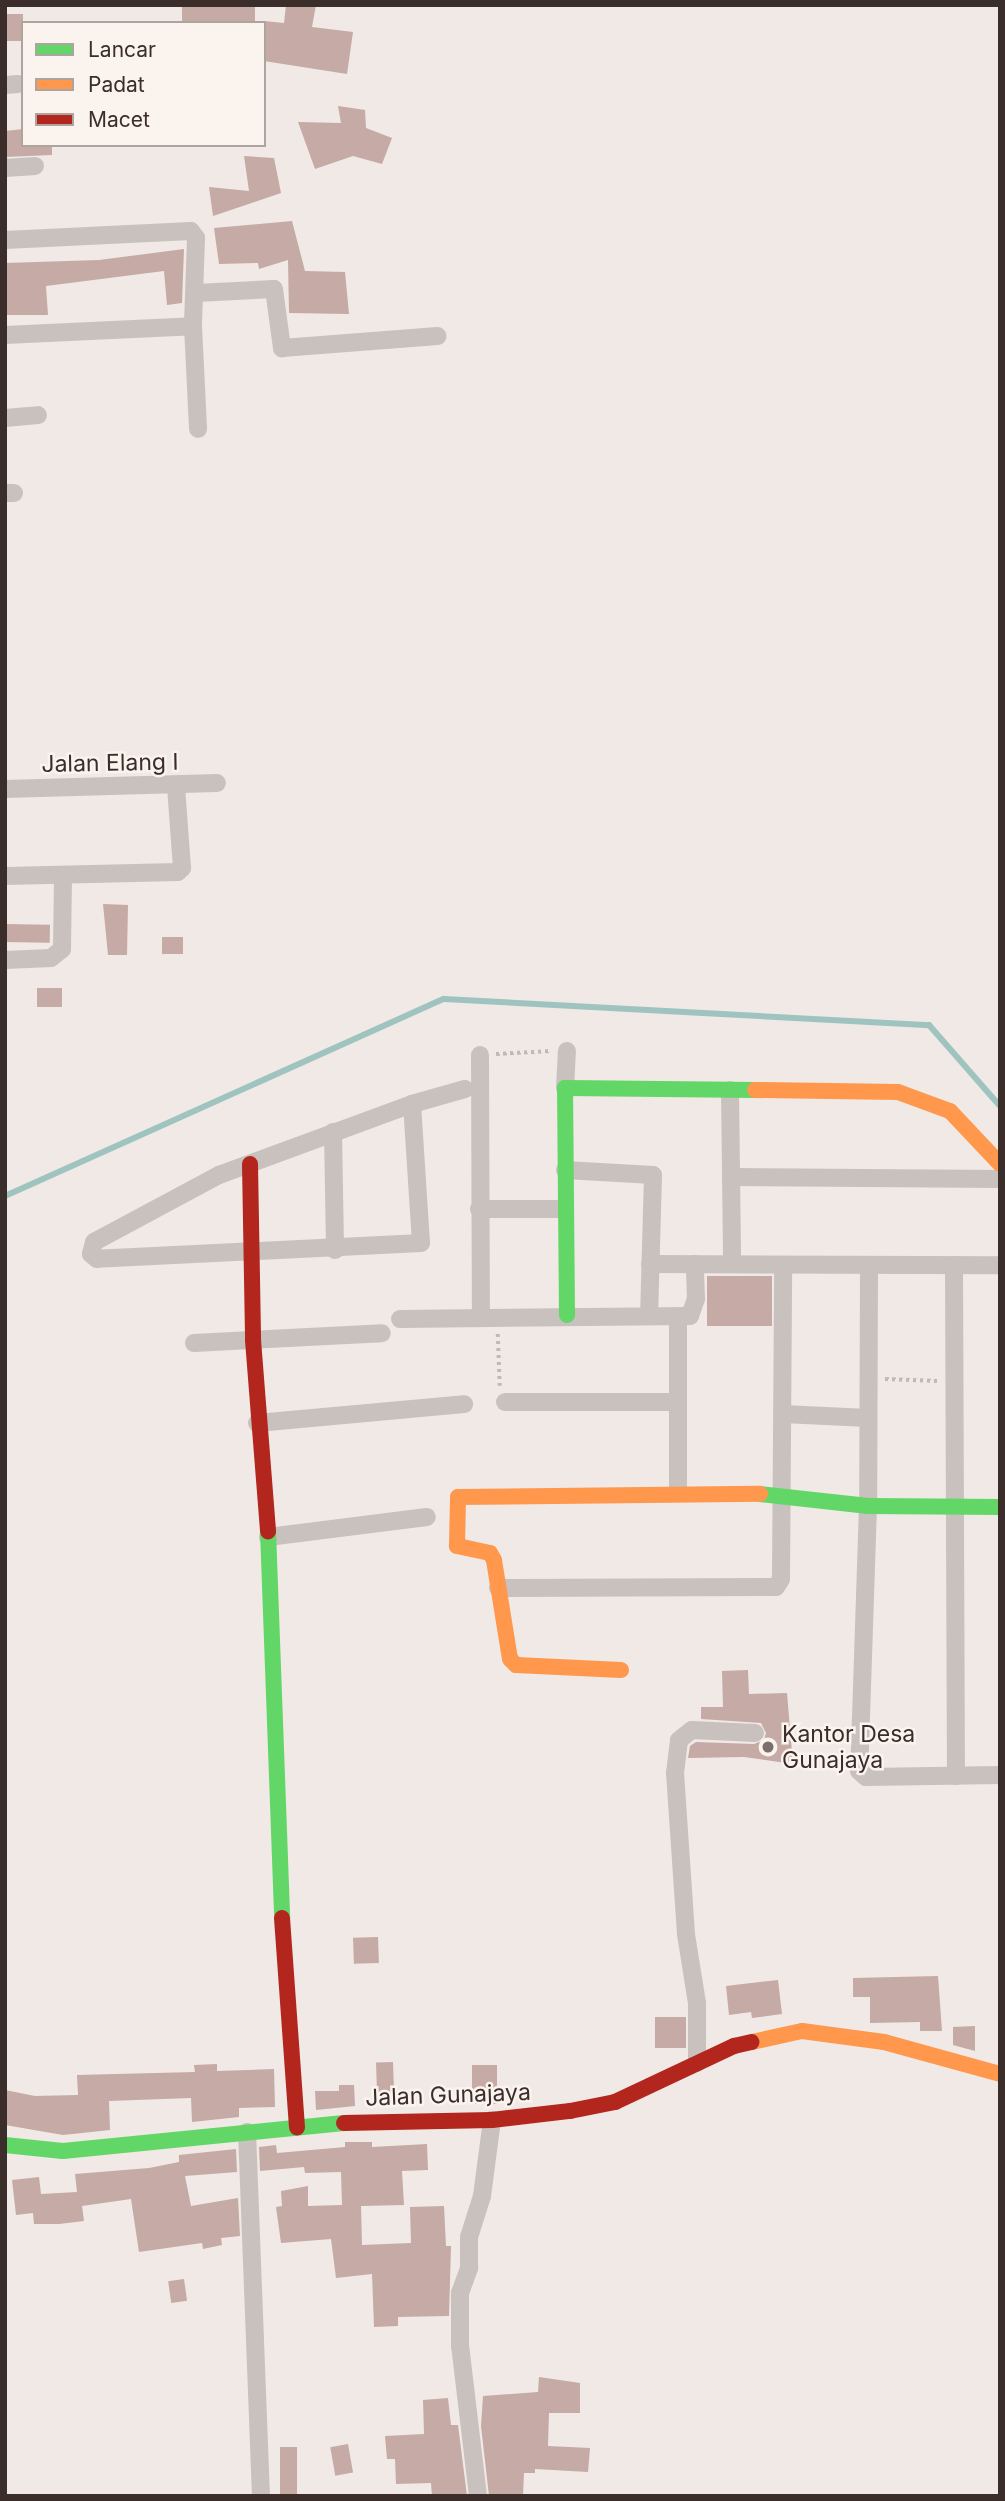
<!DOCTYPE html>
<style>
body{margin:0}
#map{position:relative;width:1005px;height:2501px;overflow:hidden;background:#f0e9e5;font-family:Inter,sans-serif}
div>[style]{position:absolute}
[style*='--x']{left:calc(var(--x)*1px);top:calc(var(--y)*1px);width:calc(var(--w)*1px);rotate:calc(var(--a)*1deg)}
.stream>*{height:6px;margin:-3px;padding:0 3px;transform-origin:3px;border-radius:3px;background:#9fc4c0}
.building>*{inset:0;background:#c5aaa5;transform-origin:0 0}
.path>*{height:3.5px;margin-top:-1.75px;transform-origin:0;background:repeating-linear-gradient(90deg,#c2b9b5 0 3.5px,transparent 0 7px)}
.street>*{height:18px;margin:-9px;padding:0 9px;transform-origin:9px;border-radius:9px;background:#c9c1bd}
.fast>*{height:16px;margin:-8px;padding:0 8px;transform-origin:8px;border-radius:8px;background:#63d668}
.slow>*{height:16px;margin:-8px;padding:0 8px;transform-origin:8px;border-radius:8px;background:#ff974d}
.jam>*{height:16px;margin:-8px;padding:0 8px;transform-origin:8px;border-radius:8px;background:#b3261e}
.dots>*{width:19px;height:19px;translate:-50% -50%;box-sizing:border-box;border:4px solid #fbf3ed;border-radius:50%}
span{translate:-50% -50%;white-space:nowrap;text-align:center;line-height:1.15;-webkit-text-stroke:5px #fbf3ed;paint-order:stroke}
.street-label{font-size:23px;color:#3b2d2a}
.poi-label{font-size:23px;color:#3b2d2a}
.left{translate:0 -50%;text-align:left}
.frame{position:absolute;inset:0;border:7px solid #3b2d2a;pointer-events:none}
.legend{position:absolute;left:21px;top:21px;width:245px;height:126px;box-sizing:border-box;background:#fbf3ed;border:2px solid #aea49f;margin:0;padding:9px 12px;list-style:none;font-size:21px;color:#3b2d2a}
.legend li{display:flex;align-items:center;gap:14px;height:35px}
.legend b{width:35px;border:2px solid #aea49f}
</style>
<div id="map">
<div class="stream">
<i style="--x:5;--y:1196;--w:481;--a:-24.2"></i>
<i style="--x:444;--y:999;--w:486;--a:3.1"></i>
<i style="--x:929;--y:1025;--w:108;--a:48.8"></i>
</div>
<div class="building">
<i style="left:182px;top:5px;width:73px;height:17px"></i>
<i style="clip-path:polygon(286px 5px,316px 5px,312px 27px,353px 32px,347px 74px,264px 61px,264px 21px,284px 23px)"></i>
<i style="left:23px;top:14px;width:27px;height:18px;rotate:90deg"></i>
<i style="clip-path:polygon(338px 106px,365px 110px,366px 128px,392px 138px,382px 164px,353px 156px,315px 169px,298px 122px,341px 123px)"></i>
<i style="clip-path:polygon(23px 129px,23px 145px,52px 145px,52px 155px,5px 157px,5px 131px)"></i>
<i style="clip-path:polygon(244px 156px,274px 158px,281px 193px,213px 216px,209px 187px,249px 191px)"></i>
<i style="clip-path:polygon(292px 221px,305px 271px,345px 272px,349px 314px,289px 313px,288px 260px,259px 269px,258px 263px,219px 264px,214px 228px)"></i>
<i style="clip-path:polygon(184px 249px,182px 303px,167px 305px,164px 271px,46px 286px,48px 315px,5px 315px,5px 263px,99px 260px)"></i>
<i style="clip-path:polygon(103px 904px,128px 905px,127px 955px,108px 955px)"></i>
<i style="left:5px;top:924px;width:45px;height:18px;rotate:1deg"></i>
<i style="left:162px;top:937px;width:21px;height:17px"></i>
<i style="left:37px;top:988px;width:25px;height:19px"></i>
<i style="left:707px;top:1276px;width:65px;height:50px"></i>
<i style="clip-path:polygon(748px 1670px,749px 1694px,787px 1693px,793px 1764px,744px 1757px,688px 1758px,690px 1746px,696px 1742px,754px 1744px,764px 1740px,766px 1733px,761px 1723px,701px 1719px,701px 1707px,723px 1707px,722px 1671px)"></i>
<i style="left:378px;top:1937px;width:26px;height:25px;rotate:88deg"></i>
<i style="clip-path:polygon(938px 1976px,942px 2031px,920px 2031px,920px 2022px,870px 2023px,870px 1997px,853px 1997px,853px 1978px)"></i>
<i style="clip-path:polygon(778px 1980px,782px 2014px,752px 2018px,751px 2012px,729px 2015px,726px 1986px)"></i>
<i style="left:655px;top:2017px;width:31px;height:31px"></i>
<i style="clip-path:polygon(975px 2026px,975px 2051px,953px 2045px,953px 2027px)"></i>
<i style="left:393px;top:2062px;width:33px;height:17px;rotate:88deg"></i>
<i style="clip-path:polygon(217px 2064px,217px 2071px,274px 2069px,275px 2107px,239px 2108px,239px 2117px,192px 2122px,191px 2098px,109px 2101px,110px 2130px,63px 2135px,5px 2125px,5px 2090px,35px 2096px,78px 2095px,77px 2075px,195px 2072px,194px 2065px)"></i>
<i style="left:472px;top:2065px;width:25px;height:39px"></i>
<i style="clip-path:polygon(339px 2085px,354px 2085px,355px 2106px,316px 2110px,315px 2091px,339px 2091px)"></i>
<i style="clip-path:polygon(345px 2142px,372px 2142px,372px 2147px,427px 2144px,428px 2170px,402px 2171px,404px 2205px,361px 2206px,362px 2245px,411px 2243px,410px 2207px,444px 2206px,446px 2246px,451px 2246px,449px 2316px,398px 2317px,398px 2326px,374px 2327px,372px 2274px,336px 2278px,331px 2239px,281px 2243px,276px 2207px,282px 2206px,281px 2191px,308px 2186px,308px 2206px,342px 2205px,341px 2172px,305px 2173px,304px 2167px,260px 2171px,259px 2147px,276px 2145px,277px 2153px,345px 2147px)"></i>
<i style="clip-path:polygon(236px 2149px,237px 2172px,185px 2176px,191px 2206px,238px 2198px,240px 2236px,221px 2238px,222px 2245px,203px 2249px,202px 2243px,139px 2252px,131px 2199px,82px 2206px,84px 2221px,59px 2224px,34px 2224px,33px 2213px,16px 2215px,12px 2180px,39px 2177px,41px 2194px,77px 2192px,75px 2174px,149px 2168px,179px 2162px,179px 2155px)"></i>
<i style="left:184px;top:2279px;width:22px;height:16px;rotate:82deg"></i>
<i style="clip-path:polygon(539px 2377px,580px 2383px,580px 2413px,549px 2413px,548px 2446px,590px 2448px,588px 2472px,535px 2469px,535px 2473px,524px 2473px,523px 2496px,489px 2496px,481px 2426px,483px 2396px,538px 2392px)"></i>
<i style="clip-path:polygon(448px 2398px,451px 2425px,458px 2425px,467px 2496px,432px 2496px,431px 2483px,396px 2484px,395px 2459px,387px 2459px,385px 2436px,424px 2434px,423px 2400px)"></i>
<i style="left:348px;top:2444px;width:29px;height:18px;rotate:80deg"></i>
<i style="left:280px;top:2447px;width:17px;height:49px"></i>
</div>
<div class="path">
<i style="--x:496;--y:1054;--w:55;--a:-3.1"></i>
<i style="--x:498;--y:1334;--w:52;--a:87.8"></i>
<i style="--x:885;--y:1379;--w:52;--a:2.2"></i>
</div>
<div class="street">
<i style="--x:5;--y:85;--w:13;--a:-4"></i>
<i style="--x:5;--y:168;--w:30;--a:-4"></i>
<i style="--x:5;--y:240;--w:186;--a:-2.8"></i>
<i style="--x:191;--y:231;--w:9;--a:54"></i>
<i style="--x:196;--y:238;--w:88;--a:92"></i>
<i style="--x:193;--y:326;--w:103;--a:87.2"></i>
<i style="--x:196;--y:293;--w:78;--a:-2.9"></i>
<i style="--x:274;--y:289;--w:60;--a:82.3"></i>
<i style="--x:282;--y:348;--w:156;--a:-4.4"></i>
<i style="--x:5;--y:335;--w:188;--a:-2.7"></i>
<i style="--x:5;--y:418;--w:33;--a:-5"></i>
<i style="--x:5;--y:493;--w:9;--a:0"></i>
<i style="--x:5;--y:789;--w:212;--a:-1.6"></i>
<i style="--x:5;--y:876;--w:173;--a:-1.3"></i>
<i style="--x:178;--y:872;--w:6;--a:-45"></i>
<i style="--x:182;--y:868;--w:81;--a:-94.2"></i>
<i style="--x:5;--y:960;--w:46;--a:-2.5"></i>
<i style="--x:51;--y:958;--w:14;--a:-39"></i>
<i style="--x:62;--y:949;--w:73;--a:-89.2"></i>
<i style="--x:480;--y:1055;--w:262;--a:89.8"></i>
<i style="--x:565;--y:1088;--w:37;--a:-87"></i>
<i style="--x:730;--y:1090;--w:174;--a:89.3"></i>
<i style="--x:412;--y:1104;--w:139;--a:86.3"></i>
<i style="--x:421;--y:1243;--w:324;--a:177.2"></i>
<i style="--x:97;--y:1259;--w:8;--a:-140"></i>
<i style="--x:91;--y:1254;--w:12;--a:-76"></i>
<i style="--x:94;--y:1242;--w:142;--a:-28.2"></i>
<i style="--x:219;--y:1175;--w:206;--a:-20.2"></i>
<i style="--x:412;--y:1104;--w:55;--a:-15.8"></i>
<i style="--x:333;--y:1132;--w:118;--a:89"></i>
<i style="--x:565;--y:1170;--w:88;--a:3.3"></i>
<i style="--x:653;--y:1175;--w:141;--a:91.6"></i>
<i style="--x:731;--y:1177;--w:269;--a:0.4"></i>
<i style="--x:479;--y:1209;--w:85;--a:0"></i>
<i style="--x:650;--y:1264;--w:350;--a:0.2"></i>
<i style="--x:954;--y:1265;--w:511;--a:89.78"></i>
<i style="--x:869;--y:1267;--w:239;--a:90.2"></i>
<i style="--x:868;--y:1506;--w:265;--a:91.9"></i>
<i style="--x:859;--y:1771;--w:9;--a:41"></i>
<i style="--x:866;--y:1777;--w:134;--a:-0.9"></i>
<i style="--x:400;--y:1319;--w:290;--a:-0.6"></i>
<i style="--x:690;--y:1316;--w:18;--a:-71"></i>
<i style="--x:696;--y:1299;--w:35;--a:-92"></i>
<i style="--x:194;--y:1343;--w:188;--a:-3"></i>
<i style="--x:505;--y:1402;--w:172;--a:0"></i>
<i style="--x:783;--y:1414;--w:85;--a:2.7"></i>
<i style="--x:257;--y:1423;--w:208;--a:-5.2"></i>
<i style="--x:678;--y:1493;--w:176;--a:-90"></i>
<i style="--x:268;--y:1537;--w:160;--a:-7.2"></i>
<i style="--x:498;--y:1588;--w:278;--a:-0.2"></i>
<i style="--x:776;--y:1587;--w:9;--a:-58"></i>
<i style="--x:781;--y:1579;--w:311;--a:-89.6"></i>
<i style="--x:697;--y:2063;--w:60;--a:-90"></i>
<i style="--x:697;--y:2003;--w:70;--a:-99.1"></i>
<i style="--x:686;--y:1934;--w:161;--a:-93.9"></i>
<i style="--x:675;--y:1773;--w:33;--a:-83"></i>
<i style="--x:679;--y:1740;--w:16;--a:-38"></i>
<i style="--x:692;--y:1730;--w:63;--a:2.7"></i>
<i style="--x:247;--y:2132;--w:364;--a:87.8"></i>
<i style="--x:478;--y:2496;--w:151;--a:-96.8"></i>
<i style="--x:460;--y:2346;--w:53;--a:-90"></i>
<i style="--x:460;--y:2293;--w:27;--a:-70"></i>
<i style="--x:469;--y:2268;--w:31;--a:-90"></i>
<i style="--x:469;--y:2237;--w:43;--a:-72.4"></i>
<i style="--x:482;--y:2196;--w:77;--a:-82.5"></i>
</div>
<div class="fast">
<i style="--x:567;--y:1315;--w:227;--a:-90.5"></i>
<i style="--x:565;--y:1088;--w:190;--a:0.6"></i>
<i style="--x:760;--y:1494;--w:109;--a:6.3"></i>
<i style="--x:868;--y:1506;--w:132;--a:0.4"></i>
<i style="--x:268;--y:1531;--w:387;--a:87.9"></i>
<i style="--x:5;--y:2145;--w:58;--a:5.9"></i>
<i style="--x:63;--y:2151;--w:282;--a:-5.7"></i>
</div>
<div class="slow">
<i style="--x:755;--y:1090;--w:143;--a:0.8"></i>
<i style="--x:898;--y:1092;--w:55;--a:20.1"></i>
<i style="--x:950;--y:1111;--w:73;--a:46.7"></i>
<i style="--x:621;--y:1670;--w:105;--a:-177.3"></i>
<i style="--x:516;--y:1665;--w:8;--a:-135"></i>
<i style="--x:510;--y:1659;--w:100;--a:-99.2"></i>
<i style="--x:494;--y:1560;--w:8;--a:-120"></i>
<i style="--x:490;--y:1553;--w:34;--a:-168"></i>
<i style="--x:457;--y:1546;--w:49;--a:-88.8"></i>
<i style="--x:458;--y:1497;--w:302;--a:-0.6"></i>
<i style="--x:752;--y:2042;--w:51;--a:-12.4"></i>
<i style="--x:802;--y:2031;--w:83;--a:7.6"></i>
<i style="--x:884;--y:2042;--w:120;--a:15.4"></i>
</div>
<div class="jam">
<i style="--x:250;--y:1164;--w:176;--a:89"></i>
<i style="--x:253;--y:1340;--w:192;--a:85.5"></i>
<i style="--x:282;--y:1918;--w:210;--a:85.9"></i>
<i style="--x:344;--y:2123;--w:148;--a:-1.2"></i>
<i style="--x:492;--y:2120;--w:79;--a:-6.6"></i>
<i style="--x:570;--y:2111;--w:46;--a:-11.3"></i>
<i style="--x:615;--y:2102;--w:132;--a:-25.2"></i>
<i style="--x:734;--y:2046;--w:18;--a:-13"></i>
</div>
<div class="dots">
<i style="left:768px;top:1747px;background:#7a6f6b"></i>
</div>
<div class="street-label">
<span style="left:110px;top:763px;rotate:-1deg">Jalan Elang I</span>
<span style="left:448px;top:2095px;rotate:-2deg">Jalan Gunajaya</span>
</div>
<div class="poi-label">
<span class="left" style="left:782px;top:1747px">Kantor Desa<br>Gunajaya</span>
</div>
<div class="frame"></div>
<ul class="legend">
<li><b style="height:9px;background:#63d668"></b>Lancar</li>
<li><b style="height:9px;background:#ff974d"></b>Padat</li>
<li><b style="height:9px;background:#b3261e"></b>Macet</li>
</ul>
</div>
